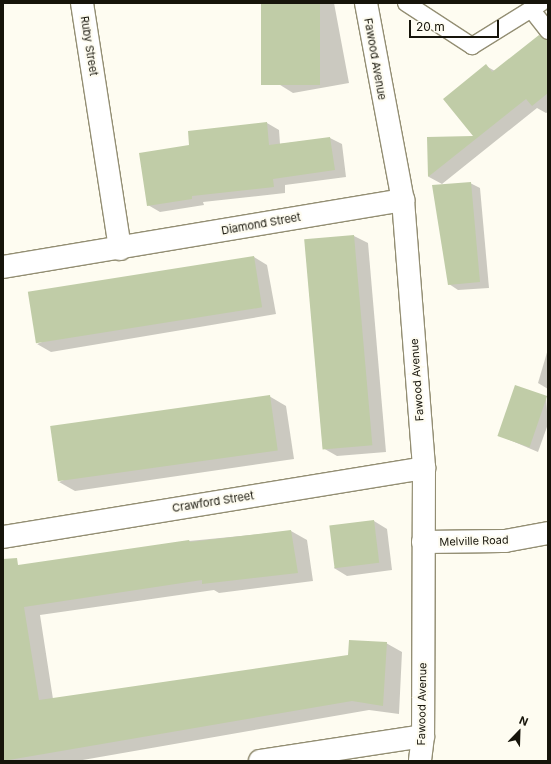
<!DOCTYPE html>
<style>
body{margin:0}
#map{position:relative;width:551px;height:764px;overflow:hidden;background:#fefcf1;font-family:Inter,sans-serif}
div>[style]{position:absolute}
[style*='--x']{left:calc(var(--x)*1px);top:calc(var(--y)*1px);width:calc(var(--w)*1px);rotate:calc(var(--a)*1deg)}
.shadow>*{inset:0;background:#0003}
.building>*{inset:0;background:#c0cca7;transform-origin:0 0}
.roads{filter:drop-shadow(1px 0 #938e73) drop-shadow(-1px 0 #938e73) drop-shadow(0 1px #938e73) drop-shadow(0 -1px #938e73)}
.lane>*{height:16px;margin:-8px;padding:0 8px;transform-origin:8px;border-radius:8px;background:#fff}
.street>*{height:22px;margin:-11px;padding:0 11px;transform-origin:11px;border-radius:11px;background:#fff}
span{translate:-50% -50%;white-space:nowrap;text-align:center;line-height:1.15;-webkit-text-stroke:4px #fefcf1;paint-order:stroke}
.street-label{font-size:11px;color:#16140a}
.frame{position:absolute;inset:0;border:4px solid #16140a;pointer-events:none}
.north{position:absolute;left:499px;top:712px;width:40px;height:40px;-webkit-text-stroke:3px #fefcf1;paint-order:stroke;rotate:23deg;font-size:11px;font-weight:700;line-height:16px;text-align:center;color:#16140a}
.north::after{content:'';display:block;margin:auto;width:14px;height:18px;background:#16140a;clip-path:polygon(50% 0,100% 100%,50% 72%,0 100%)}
.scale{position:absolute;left:409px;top:20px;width:90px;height:18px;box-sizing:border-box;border:2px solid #16140a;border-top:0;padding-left:5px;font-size:12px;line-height:14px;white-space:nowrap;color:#16140a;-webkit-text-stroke:3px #fefcf1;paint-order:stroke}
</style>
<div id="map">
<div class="shadow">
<i style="clip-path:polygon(262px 3px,334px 3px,349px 83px,293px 93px,277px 83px)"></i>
<i style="clip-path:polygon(548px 40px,548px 112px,546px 113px,537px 108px,442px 184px,429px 177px,428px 138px,475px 137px,486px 66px,495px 71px)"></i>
<i style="clip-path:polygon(267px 123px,279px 130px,280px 144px,330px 138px,342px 144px,346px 177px,285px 185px,285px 193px,203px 202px,204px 205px,160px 212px,148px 205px,191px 146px)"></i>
<i style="clip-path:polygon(470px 183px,480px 188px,489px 288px,458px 290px,449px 284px)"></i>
<i style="clip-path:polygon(354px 236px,368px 243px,386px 452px,337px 456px,323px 448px,305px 240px)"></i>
<i style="clip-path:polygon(254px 257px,267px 265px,276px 314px,51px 352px,37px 344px)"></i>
<i style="clip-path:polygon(548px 349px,548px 389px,538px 383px)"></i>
<i style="clip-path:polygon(269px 396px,286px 406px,294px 459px,75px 491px,59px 482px)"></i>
<i style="clip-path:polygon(546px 397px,548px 424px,538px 452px,498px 435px)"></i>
<i style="clip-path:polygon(374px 521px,387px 529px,392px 570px,347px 576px,334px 568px)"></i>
<i style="clip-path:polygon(291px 531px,307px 540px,313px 581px,219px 593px,214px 590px,40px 615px,53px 699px,349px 656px,386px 643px,402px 652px,399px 714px,369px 710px,77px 761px,3px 761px,3px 569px,189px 541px)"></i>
</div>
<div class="building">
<i style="left:261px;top:3px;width:59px;height:82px"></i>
<i style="clip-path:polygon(539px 35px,548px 40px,548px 93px,532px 106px,526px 99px,428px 177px,427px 137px,473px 136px,443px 99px,486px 64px,492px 72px)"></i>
<i style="clip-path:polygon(267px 122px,269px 145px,330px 137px,335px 170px,273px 179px,274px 187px,192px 196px,192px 199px,147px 206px,139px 153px,189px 145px,188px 131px)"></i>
<i style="clip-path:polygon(471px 182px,480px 282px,448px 285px,432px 185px)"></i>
<i style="left:354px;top:235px;width:211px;height:50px;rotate:85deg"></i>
<i style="left:254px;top:256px;width:52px;height:229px;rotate:81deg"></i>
<i style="left:515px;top:385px;width:34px;height:54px;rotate:19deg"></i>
<i style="left:270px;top:395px;width:56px;height:222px;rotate:82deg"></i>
<i style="left:374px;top:520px;width:43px;height:45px;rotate:83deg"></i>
<i style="clip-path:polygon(291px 530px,298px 573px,202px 584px,202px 580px,24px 607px,39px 700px,348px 655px,349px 640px,387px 642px,383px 706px,352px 701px,3px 761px,3px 559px,17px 558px,18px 565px,189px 540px,190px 542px)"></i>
</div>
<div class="roads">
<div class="lane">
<i style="--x:406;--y:3;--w:79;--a:33.1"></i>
<i style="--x:472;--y:46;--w:81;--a:-31.9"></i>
<i style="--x:531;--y:9;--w:28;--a:52"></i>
</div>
<div class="street">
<i style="--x:82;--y:3;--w:249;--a:81.2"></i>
<i style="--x:366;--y:3;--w:200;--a:79.4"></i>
<i style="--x:403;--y:200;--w:269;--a:85.5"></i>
<i style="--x:424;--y:468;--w:268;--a:90.2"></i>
<i style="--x:423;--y:736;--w:25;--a:97"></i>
<i style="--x:3;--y:267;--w:406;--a:-9.5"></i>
<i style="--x:3;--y:537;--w:427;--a:-9.3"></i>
<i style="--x:423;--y:542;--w:82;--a:-0.7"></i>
<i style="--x:505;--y:541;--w:44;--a:-10.5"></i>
<i style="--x:260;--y:761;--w:165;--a:-8.7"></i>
</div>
</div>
<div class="street-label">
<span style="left:89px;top:46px;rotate:81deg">Ruby Street</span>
<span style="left:375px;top:59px;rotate:80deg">Fawood Avenue</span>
<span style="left:261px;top:224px;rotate:-10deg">Diamond Street</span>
<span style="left:417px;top:380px;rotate:-94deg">Fawood Avenue</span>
<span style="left:213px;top:502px;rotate:-9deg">Crawford Street</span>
<span style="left:474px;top:541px;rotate:-2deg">Melville Road</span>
<span style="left:422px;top:704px;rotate:-89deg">Fawood Avenue</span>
</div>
<div class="frame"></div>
<div class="north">N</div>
<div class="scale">20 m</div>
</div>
